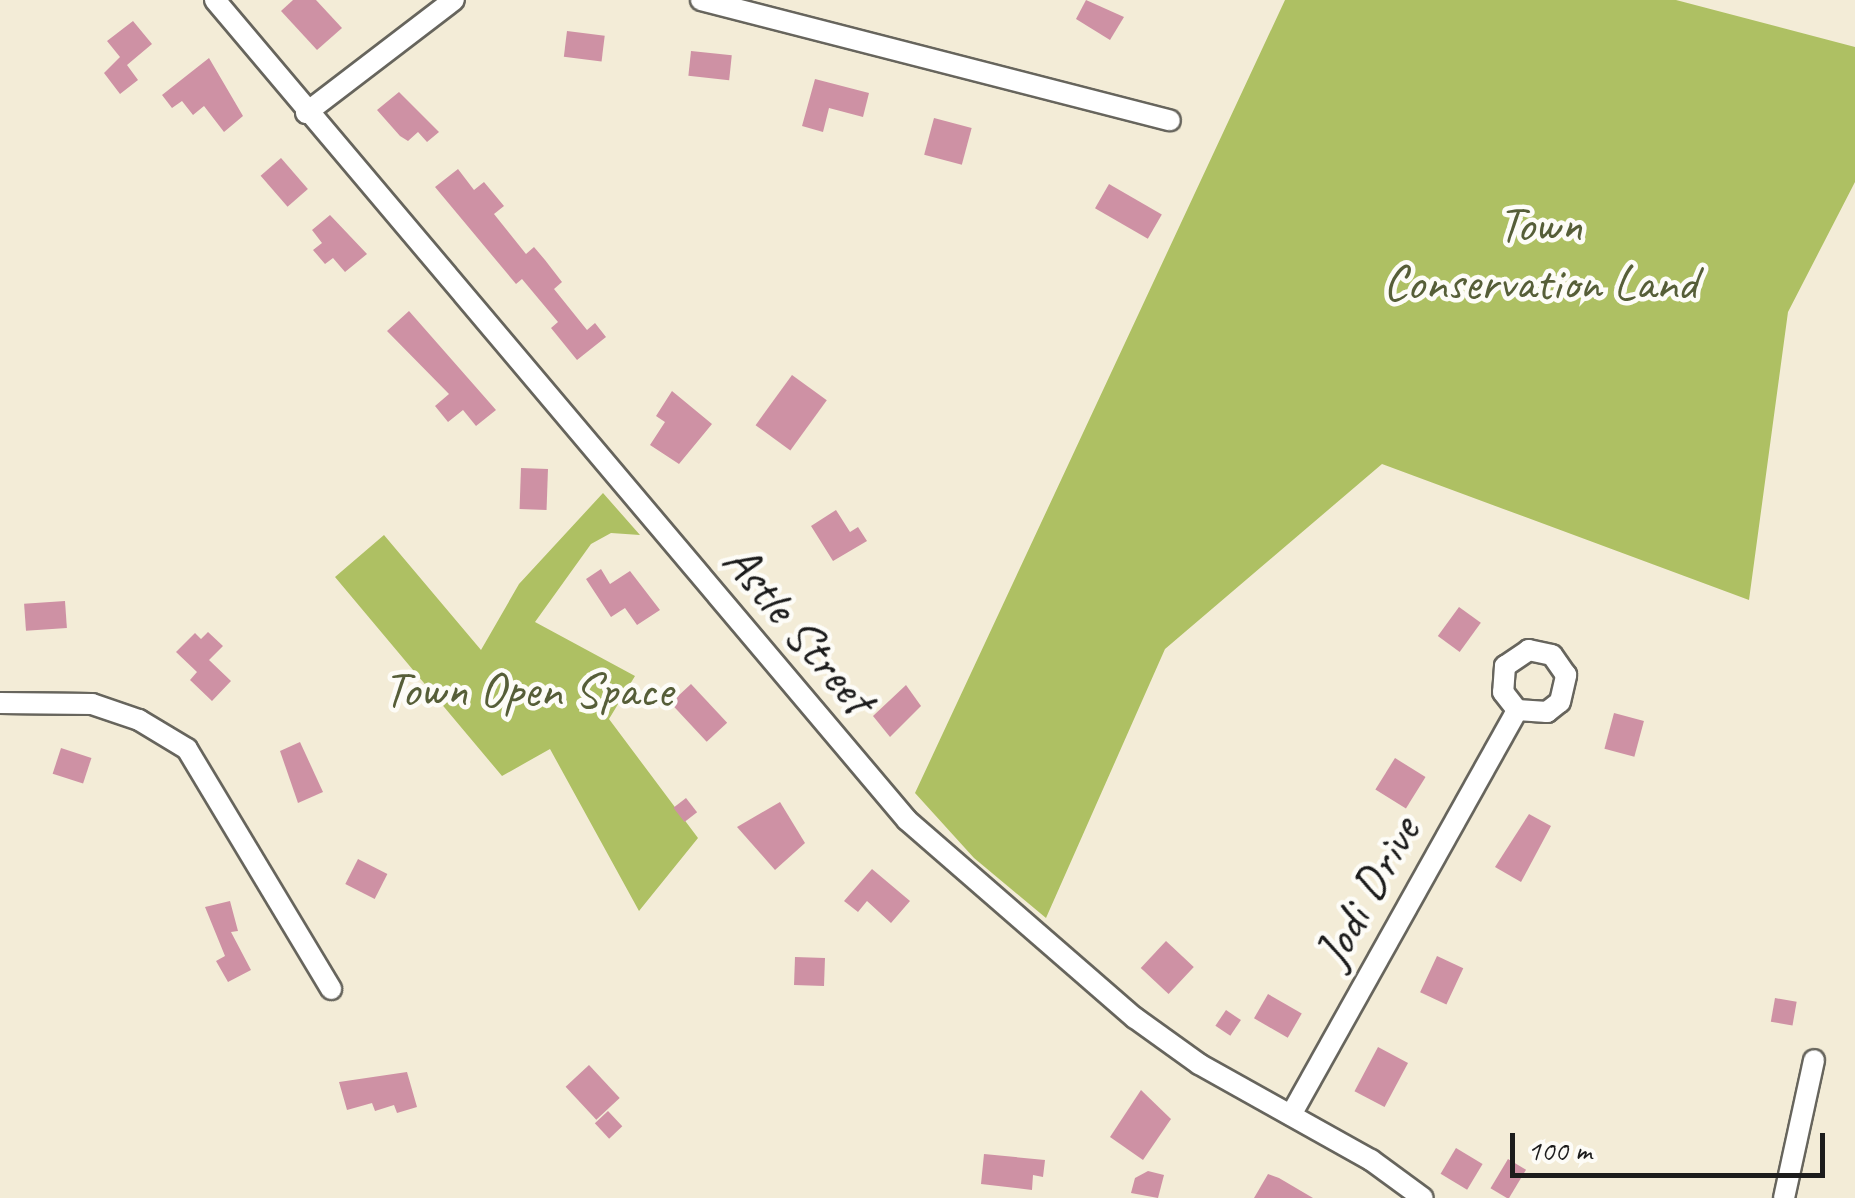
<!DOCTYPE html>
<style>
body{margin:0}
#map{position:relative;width:1855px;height:1198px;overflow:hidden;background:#f3ecd7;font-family:Caveat,sans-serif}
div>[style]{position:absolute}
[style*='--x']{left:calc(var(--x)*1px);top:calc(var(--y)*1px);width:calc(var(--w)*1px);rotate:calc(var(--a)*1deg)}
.green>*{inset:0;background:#aec063}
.building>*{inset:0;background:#ce91a4;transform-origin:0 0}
.roads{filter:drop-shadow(2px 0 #67655d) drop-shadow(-2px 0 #67655d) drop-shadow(0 2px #67655d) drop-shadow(0 -2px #67655d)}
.street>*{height:20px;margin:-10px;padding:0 10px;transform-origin:10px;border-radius:10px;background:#fff}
span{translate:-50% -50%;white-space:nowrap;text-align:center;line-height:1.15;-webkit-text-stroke:9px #fdfcf7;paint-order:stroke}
.park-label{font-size:50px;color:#565e38}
.street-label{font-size:50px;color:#1c1c1c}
.scale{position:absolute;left:1510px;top:1133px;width:315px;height:45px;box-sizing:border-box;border:5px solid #1c1c1c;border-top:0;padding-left:12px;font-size:30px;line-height:35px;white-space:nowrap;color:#1c1c1c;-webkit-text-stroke:8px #fdfcf7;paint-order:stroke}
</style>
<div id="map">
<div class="green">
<i style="clip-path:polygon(1285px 0,1676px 0,1855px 47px,1855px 182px,1788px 312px,1749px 600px,1382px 464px,1165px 649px,1046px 918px,974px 858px,915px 793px)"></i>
<i style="clip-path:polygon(603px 493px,640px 535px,611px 533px,591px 544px,535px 622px,635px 676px,609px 719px,698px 838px,639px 911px,550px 749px,502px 776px,335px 577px,384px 535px,481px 650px,519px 584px)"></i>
</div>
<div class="building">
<i style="clip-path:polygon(293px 0,316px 0,342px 28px,317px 50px,281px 11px)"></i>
<i style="clip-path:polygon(1086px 0,1124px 17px,1110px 40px,1076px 19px)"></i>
<i style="clip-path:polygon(133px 21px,152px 44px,127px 65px,138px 80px,120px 94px,104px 73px,120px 57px,107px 41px)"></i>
<i style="left:567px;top:31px;width:38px;height:26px;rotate:7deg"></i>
<i style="left:691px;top:51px;width:41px;height:25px;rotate:6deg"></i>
<i style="clip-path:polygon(209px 58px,243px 116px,224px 132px,204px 106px,193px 115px,182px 101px,172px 108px,162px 95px)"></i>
<i style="clip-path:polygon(815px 79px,869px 93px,863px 117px,829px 108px,823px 132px,802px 126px)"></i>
<i style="clip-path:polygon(399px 92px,439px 132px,427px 142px,418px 132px,408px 141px,400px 136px,377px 110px)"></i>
<i style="left:934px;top:118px;width:39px;height:38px;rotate:15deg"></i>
<i style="left:281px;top:158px;width:41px;height:27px;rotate:49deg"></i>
<i style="clip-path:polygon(458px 169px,474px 190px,484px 182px,504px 206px,494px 214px,526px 254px,534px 247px,545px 260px,562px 282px,554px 289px,587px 330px,595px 323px,606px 337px,577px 360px,551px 328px,558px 322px,522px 279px,516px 284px,435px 187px)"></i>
<i style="left:1109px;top:184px;width:61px;height:28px;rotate:30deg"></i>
<i style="clip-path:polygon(330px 215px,367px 254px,345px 272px,333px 258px,325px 264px,313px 250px,322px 243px,312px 230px)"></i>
<i style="clip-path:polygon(409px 311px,496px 410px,476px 426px,463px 410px,448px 422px,435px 406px,449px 394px,387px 331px)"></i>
<i style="left:792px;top:375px;width:43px;height:62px;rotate:36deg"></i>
<i style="clip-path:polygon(672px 391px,712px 424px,679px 464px,650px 445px,665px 422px,656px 416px)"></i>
<i style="left:521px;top:468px;width:27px;height:41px;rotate:2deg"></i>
<i style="clip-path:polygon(836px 510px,850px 532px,858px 527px,867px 541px,833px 561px,811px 526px)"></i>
<i style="clip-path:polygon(601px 569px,610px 584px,630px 571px,660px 610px,637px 625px,625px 608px,611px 617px,586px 579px)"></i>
<i style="left:65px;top:601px;width:27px;height:41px;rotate:86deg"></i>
<i style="left:1459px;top:607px;width:27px;height:36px;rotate:36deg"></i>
<i style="clip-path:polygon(208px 632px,223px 646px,209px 660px,231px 681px,212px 701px,190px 680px,197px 672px,176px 652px,195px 633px,201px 639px)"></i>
<i style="left:691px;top:684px;width:53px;height:28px;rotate:47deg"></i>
<i style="clip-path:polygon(906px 685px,921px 706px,890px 737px,873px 716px)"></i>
<i style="left:1614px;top:713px;width:31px;height:37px;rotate:15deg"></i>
<i style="clip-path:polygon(300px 742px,323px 792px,298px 803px,280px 751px)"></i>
<i style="left:61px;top:748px;width:32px;height:27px;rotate:18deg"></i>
<i style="left:1395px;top:758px;width:36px;height:37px;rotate:32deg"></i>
<i style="left:686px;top:798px;width:18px;height:16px;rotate:52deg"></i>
<i style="clip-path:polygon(780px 802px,805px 843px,775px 870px,737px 827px)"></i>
<i style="clip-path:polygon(1529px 814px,1551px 826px,1521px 882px,1495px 867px)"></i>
<i style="left:358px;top:859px;width:33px;height:28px;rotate:27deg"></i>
<i style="clip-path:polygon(872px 869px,910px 901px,891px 923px,867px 901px,858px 912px,844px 901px)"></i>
<i style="clip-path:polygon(230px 901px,238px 931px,231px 932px,251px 970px,228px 982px,216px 961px,225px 956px,205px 907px)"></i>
<i style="left:1166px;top:941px;width:38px;height:37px;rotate:43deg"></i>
<i style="left:1437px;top:956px;width:29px;height:40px;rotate:25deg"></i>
<i style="left:795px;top:957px;width:30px;height:28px;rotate:2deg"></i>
<i style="left:1268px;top:994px;width:39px;height:28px;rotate:30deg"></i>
<i style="left:1775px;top:998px;width:22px;height:24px;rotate:10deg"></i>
<i style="left:1226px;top:1010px;width:18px;height:19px;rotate:34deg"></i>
<i style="left:1378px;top:1047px;width:34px;height:50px;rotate:28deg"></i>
<i style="left:589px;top:1065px;width:45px;height:32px;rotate:47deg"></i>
<i style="clip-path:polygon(407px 1072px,417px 1107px,397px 1113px,394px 1105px,375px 1111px,372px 1103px,347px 1110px,339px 1082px)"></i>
<i style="clip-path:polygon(1141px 1090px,1171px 1119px,1143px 1160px,1110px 1137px)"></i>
<i style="left:608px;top:1111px;width:21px;height:18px;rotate:47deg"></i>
<i style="left:1456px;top:1148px;width:31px;height:30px;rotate:31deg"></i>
<i style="clip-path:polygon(984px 1154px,1045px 1160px,1043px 1177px,1033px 1175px,1032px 1190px,981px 1184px)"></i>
<i style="left:1508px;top:1159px;width:21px;height:34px;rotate:31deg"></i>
<i style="clip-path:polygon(1148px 1171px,1164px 1175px,1158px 1198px,1131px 1193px,1135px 1178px)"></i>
<i style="clip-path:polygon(1268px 1174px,1279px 1178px,1313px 1198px,1254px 1198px)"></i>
</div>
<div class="roads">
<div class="street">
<i style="--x:215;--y:0;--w:1073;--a:49.84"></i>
<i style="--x:907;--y:820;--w:302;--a:41"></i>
<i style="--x:1135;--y:1018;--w:79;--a:35.7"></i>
<i style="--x:1199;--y:1064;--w:197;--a:29.2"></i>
<i style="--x:1371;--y:1160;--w:64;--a:36.2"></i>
<i style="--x:701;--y:0;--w:484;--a:14.4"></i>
<i style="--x:306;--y:113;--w:186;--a:-37.4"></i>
<i style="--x:0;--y:703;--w:92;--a:0.6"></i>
<i style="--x:92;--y:704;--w:50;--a:18.8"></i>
<i style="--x:139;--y:720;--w:56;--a:31.1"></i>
<i style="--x:187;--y:749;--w:280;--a:59"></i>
<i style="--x:1291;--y:1115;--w:464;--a:-60.8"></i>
<i style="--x:1517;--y:710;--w:30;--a:4"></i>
<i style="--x:1547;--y:712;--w:16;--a:-38"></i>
<i style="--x:1560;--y:702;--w:28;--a:-77"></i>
<i style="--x:1566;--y:675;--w:24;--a:-125"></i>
<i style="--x:1552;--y:655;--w:24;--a:-168"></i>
<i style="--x:1529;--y:650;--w:29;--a:146"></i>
<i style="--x:1505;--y:666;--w:26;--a:94"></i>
<i style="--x:1503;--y:692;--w:23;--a:52"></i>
<i style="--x:1784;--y:1198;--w:141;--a:-77.7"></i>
</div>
</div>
<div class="park-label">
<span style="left:1540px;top:253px">Town<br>Conservation Land</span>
<span style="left:528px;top:690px">Town Open Space</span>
</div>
<div class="street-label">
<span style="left:799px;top:629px;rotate:50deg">Astle Street</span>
<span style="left:1367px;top:892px;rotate:-61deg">Jodi Drive</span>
</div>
<div class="scale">100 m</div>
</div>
